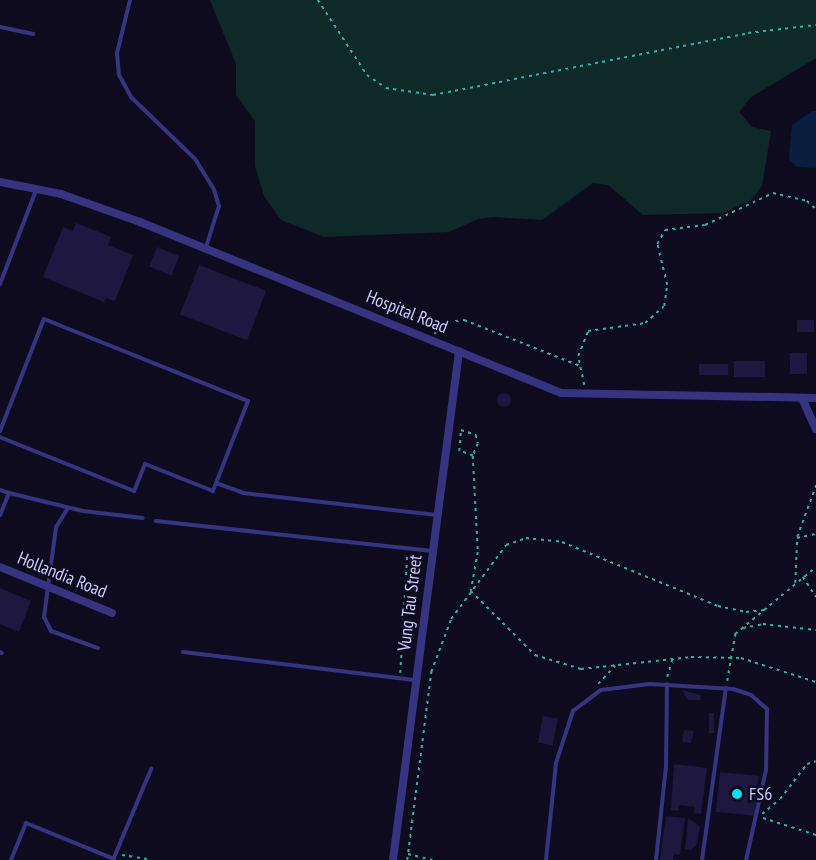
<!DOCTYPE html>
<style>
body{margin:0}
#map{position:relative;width:816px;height:860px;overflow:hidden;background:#0e0b1f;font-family:"PT Sans Narrow",sans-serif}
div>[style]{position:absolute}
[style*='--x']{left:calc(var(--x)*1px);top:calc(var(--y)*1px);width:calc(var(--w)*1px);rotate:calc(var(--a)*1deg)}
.green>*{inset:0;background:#0e2927}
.water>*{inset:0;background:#091f40}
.building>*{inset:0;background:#1e1740;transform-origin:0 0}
.round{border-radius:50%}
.path>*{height:1.5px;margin-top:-0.75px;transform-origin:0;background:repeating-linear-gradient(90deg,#28b4a7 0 3px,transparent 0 7.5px)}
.lane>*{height:4px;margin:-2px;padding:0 2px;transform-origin:2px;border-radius:2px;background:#353480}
.street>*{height:8px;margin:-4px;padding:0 4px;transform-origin:4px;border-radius:4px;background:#353480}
.dots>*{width:16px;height:16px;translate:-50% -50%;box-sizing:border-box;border:3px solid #0e0b1f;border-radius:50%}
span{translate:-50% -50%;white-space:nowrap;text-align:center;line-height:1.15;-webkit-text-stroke:5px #0e0b1f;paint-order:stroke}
.street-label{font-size:18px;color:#cec9ff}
.poi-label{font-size:18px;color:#cec9ff}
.left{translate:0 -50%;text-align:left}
</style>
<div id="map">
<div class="green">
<i style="clip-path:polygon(210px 0,816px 0,816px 58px,751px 97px,739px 112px,752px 127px,771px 131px,762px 186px,751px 200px,723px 213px,643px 215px,608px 185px,593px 183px,542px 220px,494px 217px,478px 219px,449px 232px,324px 237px,281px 220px,264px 196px,255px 166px,255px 121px,236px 95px,236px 64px)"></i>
</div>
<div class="water">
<i style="clip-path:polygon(812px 111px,816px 111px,816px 168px,797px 167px,789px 159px,792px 125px)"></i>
</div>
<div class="building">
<i style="clip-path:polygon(76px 223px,111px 237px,108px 245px,133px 255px,115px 301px,106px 298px,104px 302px,43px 277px,63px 227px,73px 231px)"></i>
<i style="left:157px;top:247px;width:24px;height:21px;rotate:22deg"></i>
<i style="left:199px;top:265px;width:72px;height:53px;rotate:21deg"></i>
<i style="left:797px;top:320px;width:17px;height:12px"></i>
<i style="left:790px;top:353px;width:17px;height:21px"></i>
<i style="left:734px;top:361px;width:31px;height:16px"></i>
<i style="left:699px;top:364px;width:29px;height:11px"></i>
<i class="round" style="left:497px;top:393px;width:14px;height:14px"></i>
<i style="clip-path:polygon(0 588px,31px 601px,19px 632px,0 624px)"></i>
<i style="clip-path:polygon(682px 690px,701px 695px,700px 700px,688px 700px)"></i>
<i style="left:709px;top:713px;width:5px;height:20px"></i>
<i style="left:543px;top:716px;width:15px;height:27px;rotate:11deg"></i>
<i style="clip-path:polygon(684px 730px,694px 731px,691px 743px,682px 742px)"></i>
<i style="clip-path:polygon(674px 764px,707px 768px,701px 814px,694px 813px,695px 807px,679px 805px,678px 811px,671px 810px)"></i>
<i style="left:720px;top:772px;width:39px;height:40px;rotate:6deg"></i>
<i style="clip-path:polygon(666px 816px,685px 818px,680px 855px,674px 854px,673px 860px,660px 860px)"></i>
<i style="clip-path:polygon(688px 818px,700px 826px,697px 844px,691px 850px,685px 849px)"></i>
</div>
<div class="path">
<i style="--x:318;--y:0;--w:90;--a:56.8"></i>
<i style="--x:367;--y:75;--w:23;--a:34"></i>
<i style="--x:386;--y:88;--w:48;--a:8.5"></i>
<i style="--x:433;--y:95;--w:321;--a:-11.1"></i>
<i style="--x:748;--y:33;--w:68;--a:-6.7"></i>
<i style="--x:434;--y:334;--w:18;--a:-41"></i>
<i style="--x:448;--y:322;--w:16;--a:-7"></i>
<i style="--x:464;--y:320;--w:125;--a:21.6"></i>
<i style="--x:584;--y:385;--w:30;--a:-102"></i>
<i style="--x:578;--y:356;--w:27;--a:-68"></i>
<i style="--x:588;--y:331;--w:58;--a:-8"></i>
<i style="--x:645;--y:323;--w:25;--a:-42"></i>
<i style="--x:664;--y:306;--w:21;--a:-82"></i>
<i style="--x:667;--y:285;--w:42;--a:-103.7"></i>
<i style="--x:657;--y:244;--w:16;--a:-60"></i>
<i style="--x:665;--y:230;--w:40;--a:-7.1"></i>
<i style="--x:705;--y:225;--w:75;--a:-25.2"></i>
<i style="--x:773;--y:193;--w:35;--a:13"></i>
<i style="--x:807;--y:201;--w:12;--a:42"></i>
<i style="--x:473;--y:456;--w:15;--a:-160"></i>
<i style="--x:459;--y:451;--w:21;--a:-85"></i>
<i style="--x:461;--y:430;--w:16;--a:18"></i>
<i style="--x:476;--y:435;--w:9;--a:77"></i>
<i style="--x:478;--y:444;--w:13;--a:113"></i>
<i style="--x:473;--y:456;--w:96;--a:87"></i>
<i style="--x:478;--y:552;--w:40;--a:100"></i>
<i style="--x:471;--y:591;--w:91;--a:45"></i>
<i style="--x:535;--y:655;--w:48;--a:16.9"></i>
<i style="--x:581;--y:669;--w:111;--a:-6.2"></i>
<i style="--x:691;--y:657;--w:50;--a:1.1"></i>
<i style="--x:741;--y:658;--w:79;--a:17.7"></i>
<i style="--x:797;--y:537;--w:55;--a:-69.9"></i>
<i style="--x:803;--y:577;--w:24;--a:57"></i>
<i style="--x:795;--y:583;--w:45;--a:-87.5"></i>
<i style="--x:797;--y:538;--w:19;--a:-12"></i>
<i style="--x:743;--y:628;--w:20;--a:-11"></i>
<i style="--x:763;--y:624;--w:53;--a:6.5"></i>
<i style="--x:400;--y:673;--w:118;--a:-86.6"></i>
<i style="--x:667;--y:677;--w:19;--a:-74"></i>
<i style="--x:727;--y:681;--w:48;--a:-80.3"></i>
<i style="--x:735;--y:634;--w:105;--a:-39.6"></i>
<i style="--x:598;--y:684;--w:25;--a:-47"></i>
<i style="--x:762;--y:814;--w:23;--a:-40"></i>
<i style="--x:780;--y:799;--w:44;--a:-52.4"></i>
<i style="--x:807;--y:764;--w:9;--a:-18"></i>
<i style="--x:763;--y:818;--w:56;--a:17.8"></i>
<i style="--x:408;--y:854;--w:25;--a:14"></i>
<i style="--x:122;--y:855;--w:30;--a:9"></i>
<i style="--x:407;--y:860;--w:190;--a:-82.7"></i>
<i style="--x:431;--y:672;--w:57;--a:-69.3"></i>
<i style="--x:451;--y:619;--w:92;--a:-53.4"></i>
<i style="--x:506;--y:545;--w:21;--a:-19"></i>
<i style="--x:526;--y:538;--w:36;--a:6"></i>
<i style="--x:562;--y:542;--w:169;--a:22.3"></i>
<i style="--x:718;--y:606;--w:29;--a:12"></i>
<i style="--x:746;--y:612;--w:19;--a:-6"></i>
</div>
<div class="lane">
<i style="--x:130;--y:0;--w:55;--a:103.8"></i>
<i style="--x:117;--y:53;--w:22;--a:85"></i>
<i style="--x:119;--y:75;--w:25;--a:61"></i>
<i style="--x:131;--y:97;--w:89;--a:44.1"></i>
<i style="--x:195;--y:159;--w:36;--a:58"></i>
<i style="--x:214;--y:190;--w:17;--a:73"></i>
<i style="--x:219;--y:206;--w:43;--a:107.6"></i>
<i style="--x:0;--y:27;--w:34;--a:12"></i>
<i style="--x:0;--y:284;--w:101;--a:-69"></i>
<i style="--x:0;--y:431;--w:120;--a:-68.6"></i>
<i style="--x:44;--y:319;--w:220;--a:21.9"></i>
<i style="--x:248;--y:401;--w:97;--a:111.3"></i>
<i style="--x:213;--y:491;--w:73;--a:-158.3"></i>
<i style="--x:145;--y:464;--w:29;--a:112"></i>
<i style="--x:134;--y:491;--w:144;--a:-158.1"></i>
<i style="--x:216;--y:483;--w:29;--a:20"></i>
<i style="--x:243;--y:493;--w:195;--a:6.5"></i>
<i style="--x:0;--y:490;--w:9;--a:18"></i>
<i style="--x:9;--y:493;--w:24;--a:112"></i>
<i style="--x:9;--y:493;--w:76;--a:13.7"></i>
<i style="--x:83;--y:511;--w:60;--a:6.7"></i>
<i style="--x:68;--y:508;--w:22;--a:122"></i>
<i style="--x:56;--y:527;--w:91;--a:97.6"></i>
<i style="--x:44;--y:617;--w:16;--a:63"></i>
<i style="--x:51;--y:631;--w:50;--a:19.9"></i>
<i style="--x:156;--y:521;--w:278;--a:6.2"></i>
<i style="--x:0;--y:652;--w:2;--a:27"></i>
<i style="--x:183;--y:652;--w:235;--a:6.9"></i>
<i style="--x:11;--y:860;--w:40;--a:-68"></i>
<i style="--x:26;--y:823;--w:95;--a:22.2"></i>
<i style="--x:113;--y:860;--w:99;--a:-67.3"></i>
<i style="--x:546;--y:860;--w:98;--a:-84.1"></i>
<i style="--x:556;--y:763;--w:55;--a:-71.9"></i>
<i style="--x:573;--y:711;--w:35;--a:-37"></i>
<i style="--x:601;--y:690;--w:49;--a:-7"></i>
<i style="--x:650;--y:684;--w:83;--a:3.4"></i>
<i style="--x:733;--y:689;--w:19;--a:18"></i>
<i style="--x:751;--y:695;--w:21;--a:41"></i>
<i style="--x:767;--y:709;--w:61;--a:90.9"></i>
<i style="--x:766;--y:770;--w:92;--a:102.5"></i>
<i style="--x:656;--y:860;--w:94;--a:-83.9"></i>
<i style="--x:666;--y:767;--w:83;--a:-89.3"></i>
<i style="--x:702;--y:860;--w:174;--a:-82.1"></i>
</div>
<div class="street">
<i style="--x:0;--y:182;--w:62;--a:11.1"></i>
<i style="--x:61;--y:194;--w:84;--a:19.5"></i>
<i style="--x:140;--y:222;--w:454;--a:22.1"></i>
<i style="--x:561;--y:393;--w:255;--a:1.1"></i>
<i style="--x:802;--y:398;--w:34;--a:66"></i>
<i style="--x:0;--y:567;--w:121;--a:22.3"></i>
<i style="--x:393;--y:860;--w:513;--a:-82.61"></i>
</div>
<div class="dots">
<i style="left:737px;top:794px;background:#00e2f4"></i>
</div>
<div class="street-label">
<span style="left:407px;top:312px;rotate:22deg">Hospital Road</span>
<span style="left:62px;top:575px;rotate:22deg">Hollandia Road</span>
<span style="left:410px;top:603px;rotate:-83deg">Vung Tau Street</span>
</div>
<div class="poi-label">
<span class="left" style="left:749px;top:794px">FS6</span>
</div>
</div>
